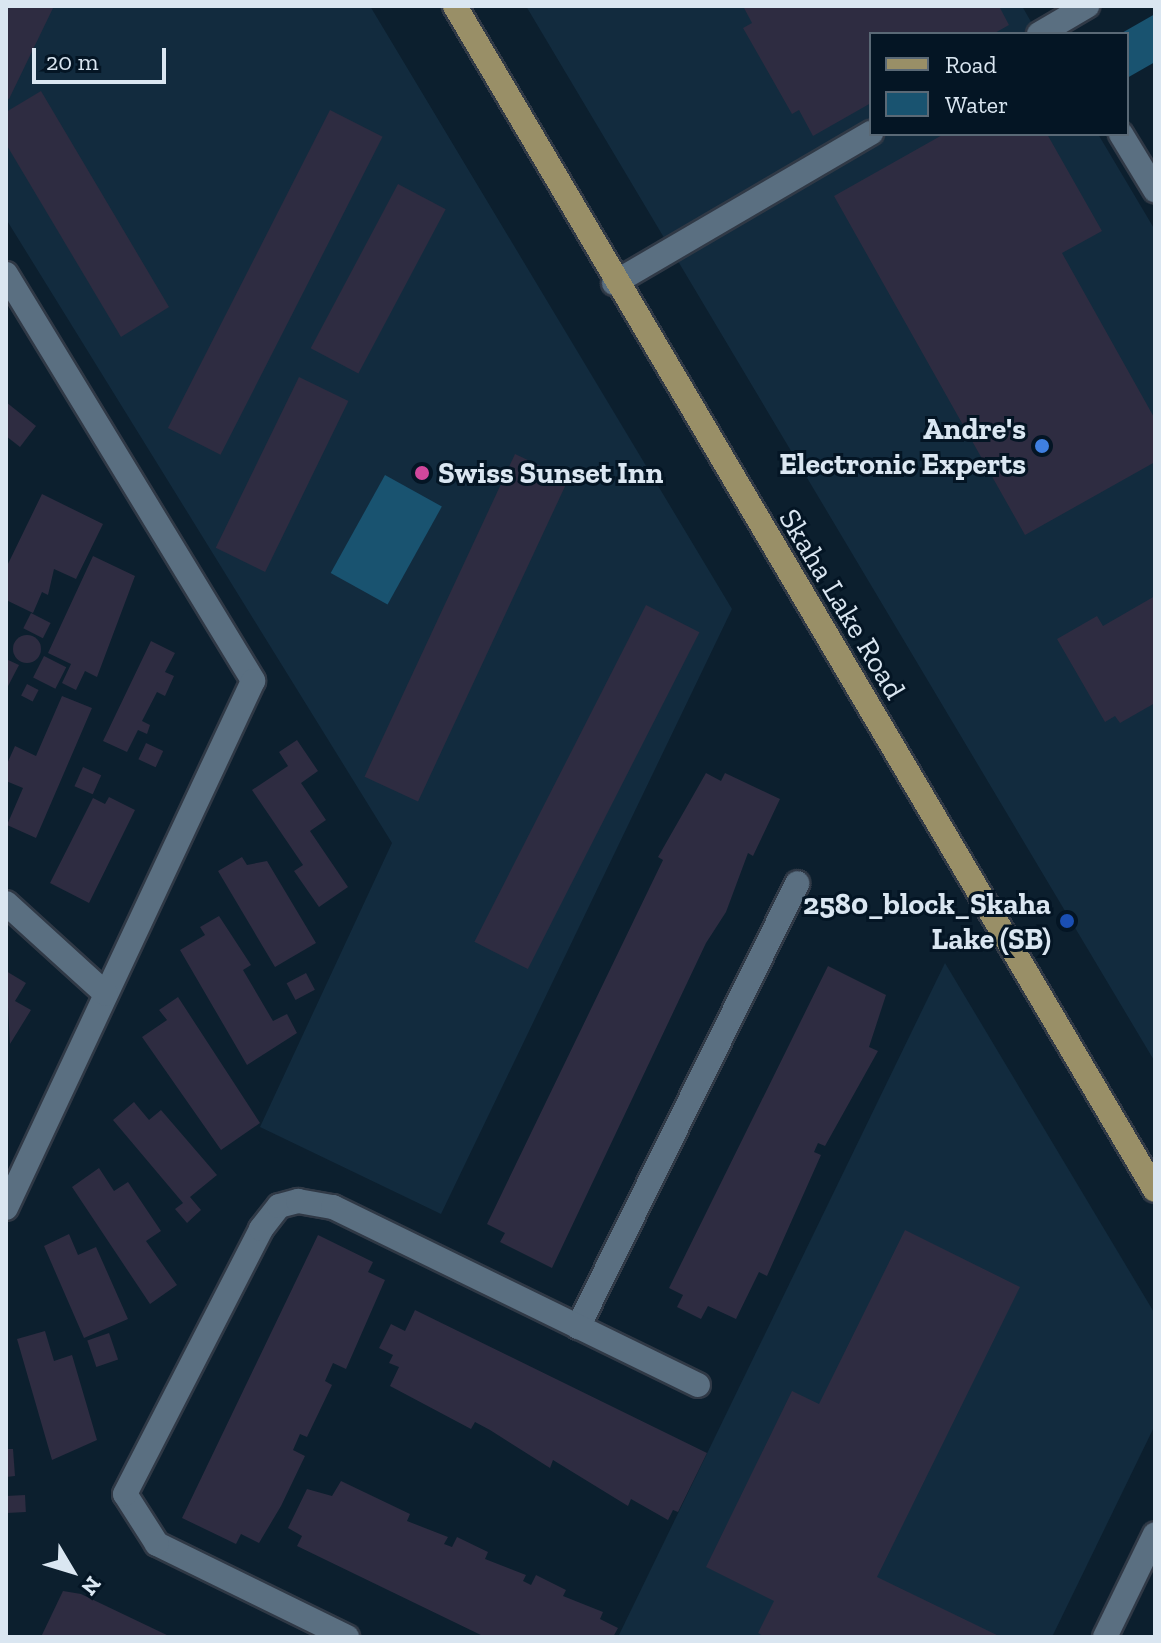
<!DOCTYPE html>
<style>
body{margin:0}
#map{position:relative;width:1161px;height:1643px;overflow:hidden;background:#0c1f2e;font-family:"Zilla Slab",serif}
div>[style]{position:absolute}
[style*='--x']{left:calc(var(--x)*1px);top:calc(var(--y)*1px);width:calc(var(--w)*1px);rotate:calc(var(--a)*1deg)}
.built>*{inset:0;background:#122b3e}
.water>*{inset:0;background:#195370;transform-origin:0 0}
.building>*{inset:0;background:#2e2c41;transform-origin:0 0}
.round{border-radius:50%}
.roads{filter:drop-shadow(2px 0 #303946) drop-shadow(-2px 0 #303946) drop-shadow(0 2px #303946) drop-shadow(0 -2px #303946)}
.minor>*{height:24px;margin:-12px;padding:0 12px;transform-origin:12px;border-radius:12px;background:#5a6f81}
.major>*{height:24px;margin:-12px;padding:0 12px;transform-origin:12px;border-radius:12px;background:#998f67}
.dots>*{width:22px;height:22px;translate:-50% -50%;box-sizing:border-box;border:4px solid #041524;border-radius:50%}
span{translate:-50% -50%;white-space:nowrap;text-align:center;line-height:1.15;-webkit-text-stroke:6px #041524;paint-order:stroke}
.poi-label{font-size:30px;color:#dae6f1;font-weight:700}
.right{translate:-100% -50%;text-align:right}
.left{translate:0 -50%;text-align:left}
.street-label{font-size:30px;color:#dae6f1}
.frame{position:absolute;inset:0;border:8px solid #dae6f1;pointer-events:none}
.legend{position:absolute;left:869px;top:32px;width:260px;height:104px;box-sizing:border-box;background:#041524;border:2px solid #5a6976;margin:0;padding:10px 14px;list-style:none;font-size:24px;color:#dae6f1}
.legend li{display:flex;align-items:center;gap:16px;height:40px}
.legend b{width:40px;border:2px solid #5a6976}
.north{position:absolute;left:32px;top:1531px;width:80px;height:80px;-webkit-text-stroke:6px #041524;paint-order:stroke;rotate:128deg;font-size:22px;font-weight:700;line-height:32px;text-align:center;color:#dae6f1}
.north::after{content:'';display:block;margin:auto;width:28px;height:36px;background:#dae6f1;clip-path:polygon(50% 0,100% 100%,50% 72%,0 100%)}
.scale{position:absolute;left:32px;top:48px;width:134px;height:36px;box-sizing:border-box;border:4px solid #dae6f1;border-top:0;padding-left:10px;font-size:24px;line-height:28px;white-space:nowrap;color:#dae6f1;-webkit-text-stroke:6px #041524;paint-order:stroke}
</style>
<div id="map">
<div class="built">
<i style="clip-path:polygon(6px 6px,370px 6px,732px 609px,441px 1214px,260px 1127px,392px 843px,6px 219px)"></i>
<i style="clip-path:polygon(526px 6px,1022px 6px,1038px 34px,871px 34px,871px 134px,1098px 134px,1155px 230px,1155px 1062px)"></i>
<i style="clip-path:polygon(945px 963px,1155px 1314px,1155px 1425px,1052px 1637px,618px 1637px)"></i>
</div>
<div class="water">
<i style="clip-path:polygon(1155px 14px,1155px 62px,1127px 78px,1127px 34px,1120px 34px)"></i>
<i style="left:385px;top:475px;width:65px;height:112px;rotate:29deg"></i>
</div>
<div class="building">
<i style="clip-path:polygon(6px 6px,54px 6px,9px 99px,6px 98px)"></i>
<i style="clip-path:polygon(743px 6px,999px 6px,1009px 25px,993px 34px,871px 34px,871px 103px,813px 136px,799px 110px,792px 114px,743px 28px,752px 23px)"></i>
<i style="clip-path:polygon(41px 91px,169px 307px,121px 337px,6px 144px,6px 112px)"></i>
<i style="left:330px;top:110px;width:59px;height:357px;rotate:27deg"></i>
<i style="clip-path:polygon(944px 134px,1047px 134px,1102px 231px,1062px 253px,1155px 419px,1155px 462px,1025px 535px,834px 196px)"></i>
<i style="left:398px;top:184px;width:54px;height:186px;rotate:28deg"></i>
<i style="left:299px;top:377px;width:55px;height:190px;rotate:26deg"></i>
<i style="clip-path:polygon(6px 402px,36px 426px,20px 447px,6px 436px)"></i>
<i style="left:515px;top:454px;width:59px;height:356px;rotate:25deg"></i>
<i style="clip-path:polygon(42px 494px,103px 524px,76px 579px,54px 569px,48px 595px,42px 592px,33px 613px,6px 600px,6px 568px)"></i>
<i style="clip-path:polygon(93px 556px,135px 576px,97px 677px,85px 671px,76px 690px,62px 683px,71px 664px,48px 653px)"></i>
<i style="clip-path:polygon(1155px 596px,1155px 703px,1120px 723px,1115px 716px,1105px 722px,1057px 639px,1097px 616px,1103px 626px)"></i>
<i style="left:646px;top:605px;width:60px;height:378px;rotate:27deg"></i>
<i style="left:31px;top:613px;width:22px;height:17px;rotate:27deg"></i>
<i class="round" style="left:13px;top:635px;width:28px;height:28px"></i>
<i style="clip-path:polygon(151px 641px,175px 653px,165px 672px,174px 676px,165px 696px,157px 692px,142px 721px,150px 725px,147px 734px,138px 730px,127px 752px,103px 741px)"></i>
<i style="left:44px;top:656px;width:25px;height:24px;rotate:27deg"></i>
<i style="clip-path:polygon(6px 659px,19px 665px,6px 690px)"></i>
<i style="left:27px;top:684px;width:13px;height:13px;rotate:27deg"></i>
<i style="clip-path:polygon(62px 696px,92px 708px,36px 838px,7px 825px,23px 788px,6px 781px,6px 766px,15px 746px,36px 756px)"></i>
<i style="clip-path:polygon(297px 740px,318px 771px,301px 783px,326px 820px,310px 831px,348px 887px,319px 907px,294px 871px,303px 865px,252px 790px,288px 766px,279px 752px)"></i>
<i style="left:146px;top:743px;width:19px;height:18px;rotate:25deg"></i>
<i style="left:83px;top:767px;width:20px;height:21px;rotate:24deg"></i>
<i style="clip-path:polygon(706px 773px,721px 781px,725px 773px,780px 799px,753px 856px,748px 853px,726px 912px,706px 943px,552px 1268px,500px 1242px,505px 1233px,487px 1224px,663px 860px,658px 857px)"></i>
<i style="clip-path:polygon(109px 797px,135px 810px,89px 903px,50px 883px,93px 798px,105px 804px)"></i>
<i style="clip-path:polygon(242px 857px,247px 865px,267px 861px,316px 943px,275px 967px,218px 871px)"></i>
<i style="clip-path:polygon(219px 916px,251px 965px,243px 970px,273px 1021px,287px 1014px,297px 1033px,247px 1065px,180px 950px,205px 935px,200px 927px)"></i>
<i style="clip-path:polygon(828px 966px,886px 995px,869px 1047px,878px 1051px,825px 1146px,818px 1143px,814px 1152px,821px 1155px,767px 1276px,759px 1272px,736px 1319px,708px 1306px,701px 1319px,677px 1307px,683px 1295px,669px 1288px)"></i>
<i style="clip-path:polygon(6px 971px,26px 983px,15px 1001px,31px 1010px,10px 1044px)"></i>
<i style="left:306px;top:973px;width:19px;height:22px;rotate:62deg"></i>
<i style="clip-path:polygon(178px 997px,260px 1123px,221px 1150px,142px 1037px,167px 1020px,159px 1010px)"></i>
<i style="clip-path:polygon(134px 1102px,149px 1120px,161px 1110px,217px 1175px,190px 1197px,201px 1210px,187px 1223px,175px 1209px,183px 1203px,113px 1120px)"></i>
<i style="clip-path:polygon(99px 1168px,114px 1191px,128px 1182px,161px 1231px,146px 1241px,177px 1285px,150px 1304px,72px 1187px)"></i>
<i style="clip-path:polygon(905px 1230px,1020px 1287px,877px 1577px,1001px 1637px,765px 1637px,758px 1633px,774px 1601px,706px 1567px,792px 1391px,819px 1404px)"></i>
<i style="clip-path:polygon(69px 1234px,78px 1255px,96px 1247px,128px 1319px,84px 1338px,44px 1246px)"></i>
<i style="clip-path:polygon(318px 1235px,373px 1262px,368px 1272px,385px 1280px,346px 1369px,333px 1363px,325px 1381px,332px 1385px,307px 1437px,300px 1434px,293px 1450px,305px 1456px,281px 1506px,259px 1543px,241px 1534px,236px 1544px,182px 1518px)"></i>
<i style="clip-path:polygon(415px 1310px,707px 1453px,678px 1512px,673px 1510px,668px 1520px,631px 1499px,628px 1506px,553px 1460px,550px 1468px,490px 1430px,475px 1422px,471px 1429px,390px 1386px,399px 1367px,389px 1363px,393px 1355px,379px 1348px,391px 1324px,405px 1331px)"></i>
<i style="clip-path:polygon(45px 1331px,54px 1361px,72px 1355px,97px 1440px,52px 1460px,17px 1339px)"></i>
<i style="left:109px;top:1333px;width:28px;height:23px;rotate:71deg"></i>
<i style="clip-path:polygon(6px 1449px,13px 1449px,15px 1476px,6px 1477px)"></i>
<i style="clip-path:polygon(341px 1481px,410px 1514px,407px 1521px,448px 1537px,444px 1544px,452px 1547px,457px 1537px,488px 1552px,485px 1559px,526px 1575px,523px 1581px,531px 1585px,536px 1575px,566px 1590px,563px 1596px,603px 1612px,600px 1619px,618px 1628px,613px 1637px,485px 1637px,297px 1546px,302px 1536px,288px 1528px,307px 1489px,332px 1496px)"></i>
<i style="left:25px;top:1495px;width:17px;height:19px;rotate:87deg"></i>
<i style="clip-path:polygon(63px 1591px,81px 1594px,171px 1637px,41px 1637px)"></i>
</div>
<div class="roads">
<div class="minor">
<i style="--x:1039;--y:34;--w:56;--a:-30.3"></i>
<i style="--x:1121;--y:134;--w:66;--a:58.7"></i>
<i style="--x:6;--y:274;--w:476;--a:58.7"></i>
<i style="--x:253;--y:681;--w:582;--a:115.11"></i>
<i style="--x:614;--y:283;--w:298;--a:-30.3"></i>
<i style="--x:6;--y:903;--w:135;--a:42.3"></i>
<i style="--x:578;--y:1327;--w:495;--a:-63.7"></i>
<i style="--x:347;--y:1637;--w:212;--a:-153.9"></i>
<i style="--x:157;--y:1544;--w:59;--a:-122.6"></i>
<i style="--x:125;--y:1494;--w:298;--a:-62.8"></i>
<i style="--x:261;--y:1229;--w:29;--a:-52"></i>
<i style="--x:279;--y:1206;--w:20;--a:-15"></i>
<i style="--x:298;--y:1201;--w:36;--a:10"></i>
<i style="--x:333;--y:1207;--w:406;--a:26"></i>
<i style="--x:1105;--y:1637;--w:114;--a:-64.1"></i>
</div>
<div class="major">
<i style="--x:455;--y:6;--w:1375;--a:59.41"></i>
</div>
</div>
<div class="dots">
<i style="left:1042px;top:446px;background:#3f7fe0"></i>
<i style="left:422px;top:473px;background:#d1479c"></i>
<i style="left:1067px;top:921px;background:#1a4fb4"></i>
</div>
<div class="poi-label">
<span class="right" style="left:1026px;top:446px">Andre's<br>Electronic Experts</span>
<span class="left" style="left:438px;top:473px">Swiss Sunset Inn</span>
<span class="right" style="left:1051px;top:921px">2580_block_Skaha<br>Lake (SB)</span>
</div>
<div class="street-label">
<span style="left:842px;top:604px;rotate:59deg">Skaha Lake Road</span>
</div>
<div class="frame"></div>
<ul class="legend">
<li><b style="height:10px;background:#998f67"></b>Road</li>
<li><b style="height:22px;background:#195370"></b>Water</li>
</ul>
<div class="north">N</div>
<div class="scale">20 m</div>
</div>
